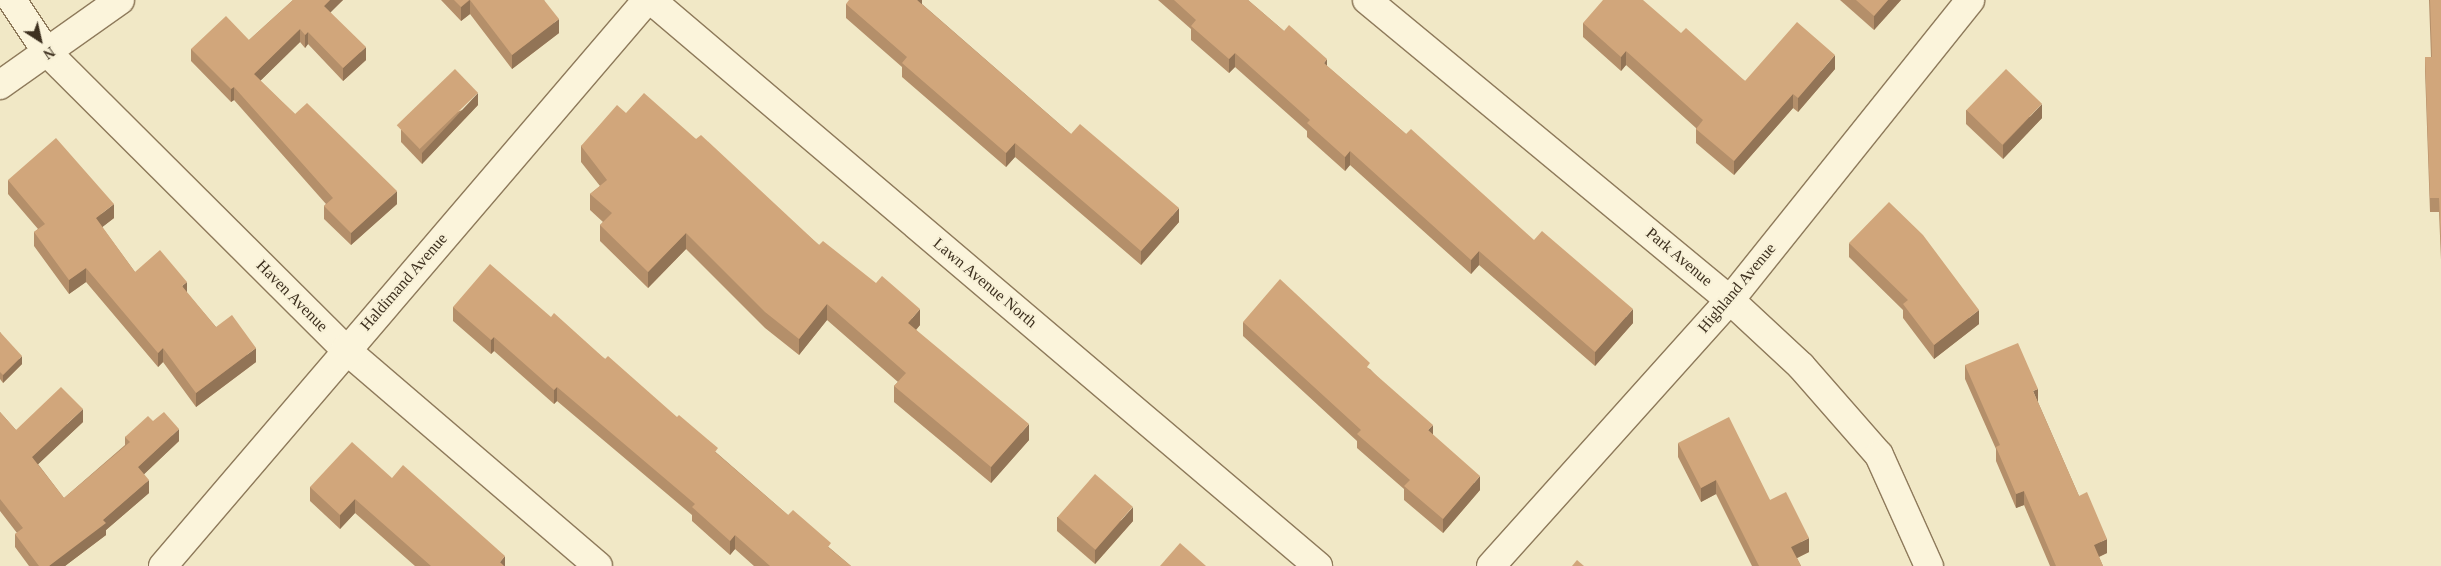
<!DOCTYPE html>
<style>
body{margin:0}
#map{position:relative;width:2441px;height:566px;overflow:hidden;background:#f1e8c6;font-family:Georgia,serif}
div>[style]{position:absolute}
[style*='--x']{left:calc(var(--x)*1px);top:calc(var(--y)*1px);width:calc(var(--w)*1px);rotate:calc(var(--a)*1deg)}
.roads{filter:drop-shadow(1px 0 #8e7a5b) drop-shadow(-1px 0 #8e7a5b) drop-shadow(0 1px #8e7a5b) drop-shadow(0 -1px #8e7a5b)}
.street>*{height:28px;margin:-14px;padding:0 14px;transform-origin:14px;border-radius:14px;background:#fbf4db}
.secondary>*{height:28px;margin:-14px;padding:0 14px;transform-origin:14px;border-radius:14px;background:#fbf4db}
.wall>*{inset:0;background:#b48f6a}
.shaded-wall>*{inset:0;background:#927456}
.building>*{inset:0;background:#d1a67b;transform-origin:0 0}
span{translate:-50% -50%;white-space:nowrap;text-align:center;line-height:1.15;-webkit-text-stroke:4px #f8f1d7;paint-order:stroke}
.street-label{font-size:16px;color:#3d301f}
.north{position:absolute;left:15px;top:15px;width:50px;height:50px;-webkit-text-stroke:4px #f8f1d7;paint-order:stroke;rotate:145deg;font-size:14px;font-weight:700;line-height:20px;text-align:center;color:#3d301f}
.north::after{content:'';display:block;margin:auto;width:18px;height:22px;background:#3d301f;clip-path:polygon(50% 0,100% 100%,50% 72%,0 100%)}
</style>
<div id="map">
<div class="roads">
<div class="street">
<i style="--x:12;--y:0;--w:61;--a:56.3"></i>
<i style="--x:46;--y:51;--w:422;--a:44.9"></i>
<i style="--x:345;--y:349;--w:333;--a:40.6"></i>
<i style="--x:651;--y:0;--w:875;--a:40.32"></i>
<i style="--x:1367;--y:0;--w:471;--a:39.6"></i>
<i style="--x:1730;--y:300;--w:97;--a:42.9"></i>
<i style="--x:1801;--y:366;--w:118;--a:48.8"></i>
<i style="--x:1879;--y:455;--w:122;--a:65.8"></i>
<i style="--x:163;--y:566;--w:745;--a:-49.47"></i>
<i style="--x:1491;--y:566;--w:358;--a:-48.1"></i>
<i style="--x:1730;--y:300;--w:384;--a:-51.3"></i>
</div>
<div class="secondary">
<i style="--x:0;--y:85;--w:147;--a:-35.3"></i>
</div>
</div>
<div class="wall">
<i style="clip-path:polygon(293px 0,343px 0,330px 12px,366px 60px,343px 81px,308px 44px,305px 48px,300px 42px,260px 81px,295px 114px,397px 204px,351px 245px,324px 219px,324px 206px,326px 204px,234px 100px,231px 102px,191px 61px,191px 49px,249px 40px)"></i>
<i style="clip-path:polygon(441px 0,544px 0,559px 33px,512px 69px,470px 14px,461px 21px)"></i>
<i style="clip-path:polygon(922px 0,922px 4px,1071px 134px,1179px 222px,1141px 265px,1015px 157px,1006px 167px,902px 77px,902px 67px,846px 18px,846px 4px)"></i>
<i style="clip-path:polygon(1158px 0,1248px 0,1284px 31px,1327px 66px,1406px 134px,1633px 323px,1595px 366px,1479px 265px,1471px 274px,1350px 165px,1345px 171px,1307px 137px,1307px 131px,1235px 67px,1229px 73px,1191px 40px,1191px 29px)"></i>
<i style="clip-path:polygon(1840px 0,1901px 0,1874px 30px)"></i>
<i style="clip-path:polygon(2429px 0,2441px 0,2441px 260px,2439px 212px,2430px 212px,2425px 71px,2425px 57px,2431px 57px)"></i>
<i style="clip-path:polygon(1583px 23px,1681px 33px,1745px 81px,1835px 69px,1798px 112px,1793px 108px,1734px 175px,1696px 143px,1696px 128px,1626px 65px,1621px 71px,1583px 37px)"></i>
<i style="clip-path:polygon(478px 105px,422px 164px,401px 142px,401px 130px)"></i>
<i style="clip-path:polygon(1966px 110px,2042px 118px,2003px 159px,1966px 124px)"></i>
<i style="clip-path:polygon(626px 113px,696px 139px,819px 245px,920px 325px,916px 330px,1029px 440px,991px 483px,894px 402px,894px 386px,898px 382px,827px 320px,799px 355px,765px 328px,686px 249px,648px 288px,600px 241px,600px 225px,603px 222px,590px 210px,590px 194px,600px 186px,581px 162px,581px 146px)"></i>
<i style="clip-path:polygon(8px 180px,114px 218px,102px 227px,135px 272px,187px 293px,216px 327px,256px 362px,196px 407px,163px 362px,158px 367px,86px 282px,69px 294px,34px 246px,34px 232px,38px 229px,8px 194px)"></i>
<i style="clip-path:polygon(1849px 243px,1979px 324px,1934px 359px,1903px 318px,1903px 310px,1849px 257px)"></i>
<i style="clip-path:polygon(453px 307px,551px 317px,605px 359px,718px 454px,788px 515px,831px 549px,851px 566px,754px 566px,735px 549px,730px 555px,692px 521px,692px 515px,557px 401px,554px 404px,494px 351px,491px 354px,453px 321px)"></i>
<i style="clip-path:polygon(1243px 322px,1370px 369px,1433px 435px,1480px 490px,1443px 533px,1404px 500px,1404px 489px,1357px 448px,1357px 441px,1243px 336px)"></i>
<i style="clip-path:polygon(0 332px,22px 364px,3px 383px,0 379px)"></i>
<i style="clip-path:polygon(1965px 365px,2038px 402px,2079px 496px,2107px 553px,2099px 557px,2103px 566px,2050px 566px,2024px 505px,2016px 508px,1996px 461px,1996px 449px,1965px 379px)"></i>
<i style="clip-path:polygon(0 412px,16px 430px,83px 422px,38px 464px,64px 498px,125px 445px,125px 437px,153px 421px,179px 441px,144px 474px,149px 493px,106px 530px,106px 535px,65px 566px,29px 566px,15px 547px,15px 534px,17px 533px,0 511px)"></i>
<i style="clip-path:polygon(1678px 443px,1770px 500px,1809px 552px,1797px 558px,1801px 566px,1752px 566px,1716px 494px,1701px 502px,1678px 457px)"></i>
<i style="clip-path:polygon(392px 478px,505px 566px,415px 566px,355px 513px,340px 529px,310px 501px,310px 487px)"></i>
<i style="clip-path:polygon(1057px 517px,1133px 521px,1095px 564px,1057px 531px)"></i>
</div>
<div class="shaded-wall">
<i style="clip-path:polygon(330px 0,343px 0,324px 19px,324px 6px)"></i>
<i style="clip-path:polygon(470px 0,470px 14px,461px 21px,461px 7px)"></i>
<i style="clip-path:polygon(917px 0,922px 0,922px 9px)"></i>
<i style="clip-path:polygon(1888px 0,1901px 0,1874px 30px,1874px 16px)"></i>
<i style="clip-path:polygon(559px 19px,559px 33px,512px 69px,512px 55px)"></i>
<i style="clip-path:polygon(300px 29px,300px 42px,254px 87px,254px 74px)"></i>
<i style="clip-path:polygon(308px 32px,308px 44px,305px 48px,305px 35px)"></i>
<i style="clip-path:polygon(366px 47px,366px 60px,343px 81px,343px 68px)"></i>
<i style="clip-path:polygon(1626px 51px,1626px 65px,1621px 71px,1621px 57px)"></i>
<i style="clip-path:polygon(1235px 53px,1235px 67px,1229px 73px,1229px 59px)"></i>
<i style="clip-path:polygon(1835px 55px,1835px 69px,1798px 112px,1798px 98px)"></i>
<i style="clip-path:polygon(1327px 59px,1327px 73px,1324px 63px)"></i>
<i style="clip-path:polygon(234px 87px,234px 100px,231px 102px,231px 89px)"></i>
<i style="clip-path:polygon(478px 93px,478px 105px,422px 164px,422px 153px)"></i>
<i style="clip-path:polygon(1793px 94px,1793px 108px,1734px 175px,1734px 161px)"></i>
<i style="clip-path:polygon(2042px 104px,2042px 118px,2003px 159px,2003px 145px)"></i>
<i style="clip-path:polygon(1015px 143px,1015px 157px,1006px 167px,1006px 153px)"></i>
<i style="clip-path:polygon(1350px 151px,1350px 165px,1345px 171px,1345px 157px)"></i>
<i style="clip-path:polygon(397px 191px,397px 204px,351px 245px,351px 233px)"></i>
<i style="clip-path:polygon(114px 204px,114px 218px,96px 232px,96px 218px)"></i>
<i style="clip-path:polygon(1179px 208px,1179px 222px,1141px 265px,1141px 251px)"></i>
<i style="clip-path:polygon(686px 233px,686px 249px,648px 288px,648px 272px)"></i>
<i style="clip-path:polygon(1479px 251px,1479px 265px,1471px 274px,1471px 260px)"></i>
<i style="clip-path:polygon(86px 268px,86px 282px,69px 294px,69px 280px)"></i>
<i style="clip-path:polygon(187px 282px,187px 296px,182px 286px)"></i>
<i style="clip-path:polygon(827px 304px,827px 320px,799px 355px,799px 339px)"></i>
<i style="clip-path:polygon(920px 309px,920px 325px,908px 339px,908px 323px)"></i>
<i style="clip-path:polygon(1633px 309px,1633px 323px,1595px 366px,1595px 352px)"></i>
<i style="clip-path:polygon(1979px 310px,1979px 324px,1934px 359px,1934px 345px)"></i>
<i style="clip-path:polygon(494px 337px,494px 351px,491px 354px,491px 340px)"></i>
<i style="clip-path:polygon(163px 348px,163px 362px,158px 367px,158px 353px)"></i>
<i style="clip-path:polygon(256px 348px,256px 362px,196px 407px,196px 393px)"></i>
<i style="clip-path:polygon(22px 356px,22px 364px,3px 383px,3px 375px)"></i>
<i style="clip-path:polygon(557px 387px,557px 401px,554px 404px,554px 390px)"></i>
<i style="clip-path:polygon(2038px 389px,2038px 403px,2033px 391px)"></i>
<i style="clip-path:polygon(83px 409px,83px 422px,32px 470px,32px 457px)"></i>
<i style="clip-path:polygon(1029px 424px,1029px 440px,991px 483px,991px 467px)"></i>
<i style="clip-path:polygon(1433px 425px,1433px 439px,1428px 430px)"></i>
<i style="clip-path:polygon(179px 429px,179px 441px,138px 480px,138px 467px)"></i>
<i style="clip-path:polygon(1480px 476px,1480px 490px,1443px 533px,1443px 519px)"></i>
<i style="clip-path:polygon(149px 480px,149px 493px,106px 530px,106px 535px,65px 566px,49px 566px)"></i>
<i style="clip-path:polygon(1716px 480px,1716px 494px,1701px 502px,1701px 488px)"></i>
<i style="clip-path:polygon(2024px 491px,2024px 505px,2016px 508px,2016px 494px)"></i>
<i style="clip-path:polygon(355px 499px,355px 513px,340px 529px,340px 515px)"></i>
<i style="clip-path:polygon(1133px 507px,1133px 521px,1095px 564px,1095px 550px)"></i>
<i style="clip-path:polygon(735px 535px,735px 549px,730px 555px,730px 541px)"></i>
<i style="clip-path:polygon(1809px 538px,1809px 552px,1791px 561px,1791px 547px)"></i>
<i style="clip-path:polygon(2107px 539px,2107px 553px,2094px 559px,2094px 545px)"></i>
<i style="clip-path:polygon(505px 556px,505px 566px,500px 566px,500px 562px)"></i>
</div>
<div class="building">
<i style="clip-path:polygon(293px 0,330px 0,324px 6px,366px 47px,343px 68px,308px 32px,305px 35px,300px 29px,254px 74px,295px 114px,307px 103px,397px 191px,351px 233px,324px 206px,333px 198px,234px 87px,231px 89px,191px 49px,226px 16px,249px 40px)"></i>
<i style="clip-path:polygon(454px 0,469px 0,461px 7px)"></i>
<i style="clip-path:polygon(470px 0,544px 0,559px 19px,512px 55px)"></i>
<i style="clip-path:polygon(849px 0,917px 0,1071px 134px,1080px 124px,1179px 208px,1141px 251px,1015px 143px,1006px 153px,902px 63px,907px 57px,846px 4px)"></i>
<i style="clip-path:polygon(1174px 0,1248px 0,1284px 31px,1289px 25px,1327px 59px,1324px 63px,1406px 134px,1411px 129px,1534px 240px,1542px 231px,1633px 309px,1595px 352px,1479px 251px,1471px 260px,1350px 151px,1345px 157px,1307px 123px,1310px 120px,1235px 53px,1229px 59px,1191px 26px,1196px 20px)"></i>
<i style="clip-path:polygon(1603px 0,1643px 0,1681px 33px,1686px 28px,1745px 81px,1797px 22px,1835px 55px,1798px 98px,1793px 94px,1734px 161px,1696px 129px,1703px 120px,1626px 51px,1621px 57px,1583px 23px)"></i>
<i style="clip-path:polygon(1856px 0,1888px 0,1874px 16px)"></i>
<i style="clip-path:polygon(2430px 0,2441px 0,2441px 246px,2439px 198px,2430px 198px,2425px 57px,2432px 57px)"></i>
<i style="left:455px;top:69px;width:33px;height:81px;rotate:46deg"></i>
<i style="left:2006px;top:69px;width:50px;height:57px;rotate:44deg"></i>
<i style="clip-path:polygon(644px 93px,696px 139px,701px 135px,819px 245px,823px 241px,876px 283px,882px 276px,920px 309px,908px 323px,1029px 424px,991px 467px,894px 386px,906px 373px,827px 304px,799px 339px,765px 312px,686px 233px,648px 272px,600px 225px,612px 213px,590px 194px,607px 180px,581px 146px,617px 105px,626px 113px)"></i>
<i style="clip-path:polygon(56px 138px,114px 204px,96px 218px,135px 272px,160px 250px,187px 282px,182px 286px,216px 327px,232px 315px,256px 348px,196px 393px,163px 348px,158px 353px,86px 268px,69px 280px,34px 232px,45px 224px,8px 180px)"></i>
<i style="clip-path:polygon(1889px 202px,1923px 235px,1979px 310px,1934px 345px,1903px 304px,1908px 300px,1849px 243px)"></i>
<i style="clip-path:polygon(490px 264px,551px 317px,554px 313px,605px 359px,608px 356px,677px 417px,679px 415px,718px 448px,715px 452px,788px 515px,793px 510px,831px 543px,828px 547px,851px 566px,770px 566px,735px 535px,730px 541px,692px 507px,695px 504px,557px 387px,554px 390px,494px 337px,491px 340px,453px 307px)"></i>
<i style="clip-path:polygon(1280px 279px,1370px 363px,1367px 367px,1433px 425px,1428px 430px,1480px 476px,1443px 519px,1404px 486px,1410px 480px,1357px 434px,1361px 430px,1243px 322px)"></i>
<i style="clip-path:polygon(0 332px,22px 356px,3px 375px,0 372px)"></i>
<i style="clip-path:polygon(2018px 343px,2038px 389px,2033px 391px,2079px 496px,2087px 492px,2107px 539px,2094px 545px,2103px 566px,2056px 566px,2024px 491px,2016px 494px,1996px 447px,2000px 445px,1965px 365px)"></i>
<i style="clip-path:polygon(61px 387px,83px 409px,32px 457px,64px 498px,130px 442px,125px 437px,148px 416px,153px 421px,164px 412px,179px 429px,138px 467px,149px 480px,103px 520px,106px 523px,49px 566px,39px 566px,15px 534px,23px 528px,0 499px,0 412px,16px 430px)"></i>
<i style="clip-path:polygon(1729px 417px,1770px 500px,1786px 492px,1809px 538px,1791px 547px,1801px 566px,1759px 566px,1716px 480px,1701px 488px,1678px 443px)"></i>
<i style="clip-path:polygon(352px 442px,392px 478px,403px 465px,505px 556px,500px 562px,504px 566px,431px 566px,355px 499px,340px 515px,310px 487px)"></i>
<i style="left:1095px;top:474px;width:50px;height:57px;rotate:41deg"></i>
<i style="clip-path:polygon(1180px 543px,1206px 566px,1160px 566px)"></i>
<i style="clip-path:polygon(1577px 560px,1584px 566px,1572px 566px)"></i>
</div>
<div class="street-label">
<span style="left:1679px;top:257px;rotate:40deg">Park Avenue</span>
<span style="left:404px;top:282px;rotate:-49deg">Haldimand Avenue</span>
<span style="left:985px;top:283px;rotate:40deg">Lawn Avenue North</span>
<span style="left:1737px;top:288px;rotate:-50deg">Highland Avenue</span>
<span style="left:292px;top:296px;rotate:45deg">Haven Avenue</span>
</div>
<div class="north">N</div>
</div>
